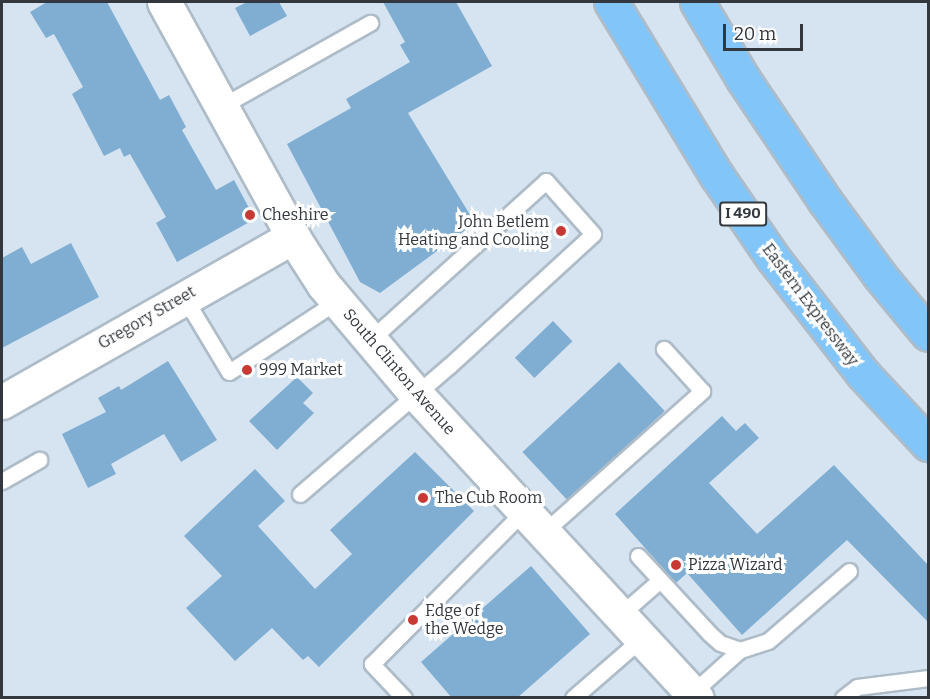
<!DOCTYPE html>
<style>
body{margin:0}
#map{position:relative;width:930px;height:699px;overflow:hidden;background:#d5e4f0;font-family:Bitter,serif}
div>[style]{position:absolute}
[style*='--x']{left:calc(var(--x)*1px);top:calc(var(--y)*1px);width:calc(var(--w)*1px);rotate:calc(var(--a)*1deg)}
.building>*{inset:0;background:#80aed2;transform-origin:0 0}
.roads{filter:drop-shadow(2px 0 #aebcc8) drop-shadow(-2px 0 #aebcc8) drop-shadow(0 2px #aebcc8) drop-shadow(0 -2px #aebcc8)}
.service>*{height:15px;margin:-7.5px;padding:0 7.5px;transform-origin:7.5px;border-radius:7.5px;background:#fff}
.tertiary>*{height:33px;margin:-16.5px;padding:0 16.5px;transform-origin:16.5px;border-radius:16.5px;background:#fff}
.motorway>*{height:33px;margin:-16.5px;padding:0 16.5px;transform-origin:16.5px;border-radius:16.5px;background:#82c5f9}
.dots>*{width:16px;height:16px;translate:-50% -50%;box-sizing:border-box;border:3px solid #fff;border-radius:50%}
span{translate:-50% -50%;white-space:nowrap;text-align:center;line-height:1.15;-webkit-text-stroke:6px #fff;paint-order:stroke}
.shield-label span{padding:2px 4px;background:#fff;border:2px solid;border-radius:4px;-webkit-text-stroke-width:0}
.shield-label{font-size:15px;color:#32383d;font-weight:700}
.poi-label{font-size:16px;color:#32383d}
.left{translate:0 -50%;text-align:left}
.right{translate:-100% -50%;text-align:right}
.street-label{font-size:16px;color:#32383d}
.frame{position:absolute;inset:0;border:3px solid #32383d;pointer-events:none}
.scale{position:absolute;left:723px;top:24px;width:80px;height:27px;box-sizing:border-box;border:3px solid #32383d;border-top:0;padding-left:8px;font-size:18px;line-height:21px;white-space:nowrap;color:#32383d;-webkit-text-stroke:4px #fff;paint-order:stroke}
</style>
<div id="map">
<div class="building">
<i style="clip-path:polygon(47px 2px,107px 2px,160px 100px,169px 95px,186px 127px,182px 130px,216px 190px,234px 180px,255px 219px,177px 262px,156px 223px,166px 217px,130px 154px,124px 157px,120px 148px,104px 156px,72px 94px,83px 87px,54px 34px,46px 38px,30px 12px)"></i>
<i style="clip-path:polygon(247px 2px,279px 2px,287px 16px,250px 36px,235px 8px)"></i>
<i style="clip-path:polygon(383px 2px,456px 2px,492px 66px,408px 113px,475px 223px,380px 293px,360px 282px,287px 144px,351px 108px,346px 99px,410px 62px,400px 45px,405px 42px)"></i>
<i style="clip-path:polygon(71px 243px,99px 297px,2px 348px,2px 258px,22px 247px,31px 264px)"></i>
<i style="left:553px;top:321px;width:28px;height:53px;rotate:46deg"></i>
<i style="clip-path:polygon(168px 361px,217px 440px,181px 462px,164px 434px,111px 464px,116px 474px,88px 488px,62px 434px,106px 412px,98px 398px,119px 386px,121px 390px)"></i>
<i style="left:619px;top:362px;width:67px;height:132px;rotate:47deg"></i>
<i style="clip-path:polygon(297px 377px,313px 393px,303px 403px,314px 413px,277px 450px,249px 421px)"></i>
<i style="clip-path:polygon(722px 416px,736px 431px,745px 423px,759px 438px,709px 483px,757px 534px,834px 465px,928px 565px,928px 622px,847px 540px,742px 635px,687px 573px,676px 583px,615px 514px)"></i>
<i style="clip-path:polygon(415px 452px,474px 511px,319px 667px,308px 656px,303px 660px,272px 628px,235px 661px,186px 608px,222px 576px,184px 536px,255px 469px,285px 501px,258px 526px,315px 589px,352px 554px,330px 530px)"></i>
<i style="clip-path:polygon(531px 566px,590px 634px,517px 698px,452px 698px,421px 662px)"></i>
</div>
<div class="roads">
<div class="service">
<i style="--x:222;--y:106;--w:170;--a:-29.3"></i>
<i style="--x:184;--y:297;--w:87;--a:59"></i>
<i style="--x:229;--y:372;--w:129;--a:-33.3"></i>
<i style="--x:2;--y:481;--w:43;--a:-29.6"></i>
<i style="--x:300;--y:494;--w:196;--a:-40.7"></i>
<i style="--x:449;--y:366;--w:195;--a:-42.5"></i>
<i style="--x:593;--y:234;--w:71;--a:-131.6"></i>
<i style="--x:546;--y:181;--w:237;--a:137.9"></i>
<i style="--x:544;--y:532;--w:212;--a:-41.7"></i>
<i style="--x:702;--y:391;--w:57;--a:-132.1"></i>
<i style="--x:638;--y:556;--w:106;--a:47.3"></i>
<i style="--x:710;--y:634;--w:13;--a:42"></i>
<i style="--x:720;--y:643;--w:21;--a:19"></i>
<i style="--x:740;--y:650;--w:29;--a:-18"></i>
<i style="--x:768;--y:641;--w:107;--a:-40.8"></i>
<i style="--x:620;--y:615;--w:53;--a:-41.2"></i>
<i style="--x:692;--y:693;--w:64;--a:-41.9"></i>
<i style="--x:404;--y:698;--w:47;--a:-133.3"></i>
<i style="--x:372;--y:664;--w:216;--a:-45.2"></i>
<i style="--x:573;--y:698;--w:91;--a:-41"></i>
<i style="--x:843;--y:698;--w:18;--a:-38"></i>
<i style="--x:857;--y:687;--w:72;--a:-7.2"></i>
</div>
<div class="tertiary">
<i style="--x:164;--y:2;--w:268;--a:61.2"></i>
<i style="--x:293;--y:237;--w:56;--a:57.4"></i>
<i style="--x:323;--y:284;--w:144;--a:49.8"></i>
<i style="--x:416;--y:394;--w:414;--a:47.3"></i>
<i style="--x:2;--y:402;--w:335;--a:-29.6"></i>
</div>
<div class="motorway">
<i style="--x:611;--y:2;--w:204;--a:58.7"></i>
<i style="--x:717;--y:176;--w:99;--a:55.7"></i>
<i style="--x:773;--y:258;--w:147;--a:52.2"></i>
<i style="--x:863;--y:374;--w:96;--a:47.1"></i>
<i style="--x:697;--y:2;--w:90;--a:59.1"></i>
<i style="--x:743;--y:79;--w:147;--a:56.1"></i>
<i style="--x:825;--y:201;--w:93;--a:53.7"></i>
<i style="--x:880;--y:276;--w:75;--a:50.4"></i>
</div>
</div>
<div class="dots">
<i style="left:250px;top:215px;background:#c73933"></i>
<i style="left:561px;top:231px;background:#c73933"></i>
<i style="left:247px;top:370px;background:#c73933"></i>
<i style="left:423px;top:498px;background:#c73933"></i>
<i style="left:676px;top:565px;background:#c73933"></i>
<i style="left:413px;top:620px;background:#c73933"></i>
</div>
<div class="shield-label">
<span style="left:743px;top:214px">I 490</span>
</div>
<div class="poi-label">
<span class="left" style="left:262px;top:215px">Cheshire</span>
<span class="right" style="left:549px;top:231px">John Betlem<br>Heating and Cooling</span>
<span class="left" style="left:259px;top:370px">999 Market</span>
<span class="left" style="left:435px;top:498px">The Cub Room</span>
<span class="left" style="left:688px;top:565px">Pizza Wizard</span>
<span class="left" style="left:425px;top:620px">Edge of<br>the Wedge</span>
</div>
<div class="street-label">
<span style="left:810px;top:305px;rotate:53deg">Eastern Expressway</span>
<span style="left:147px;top:318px;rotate:-30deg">Gregory Street</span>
<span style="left:399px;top:372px;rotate:49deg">South Clinton Avenue</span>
</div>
<div class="frame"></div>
<div class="scale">20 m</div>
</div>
